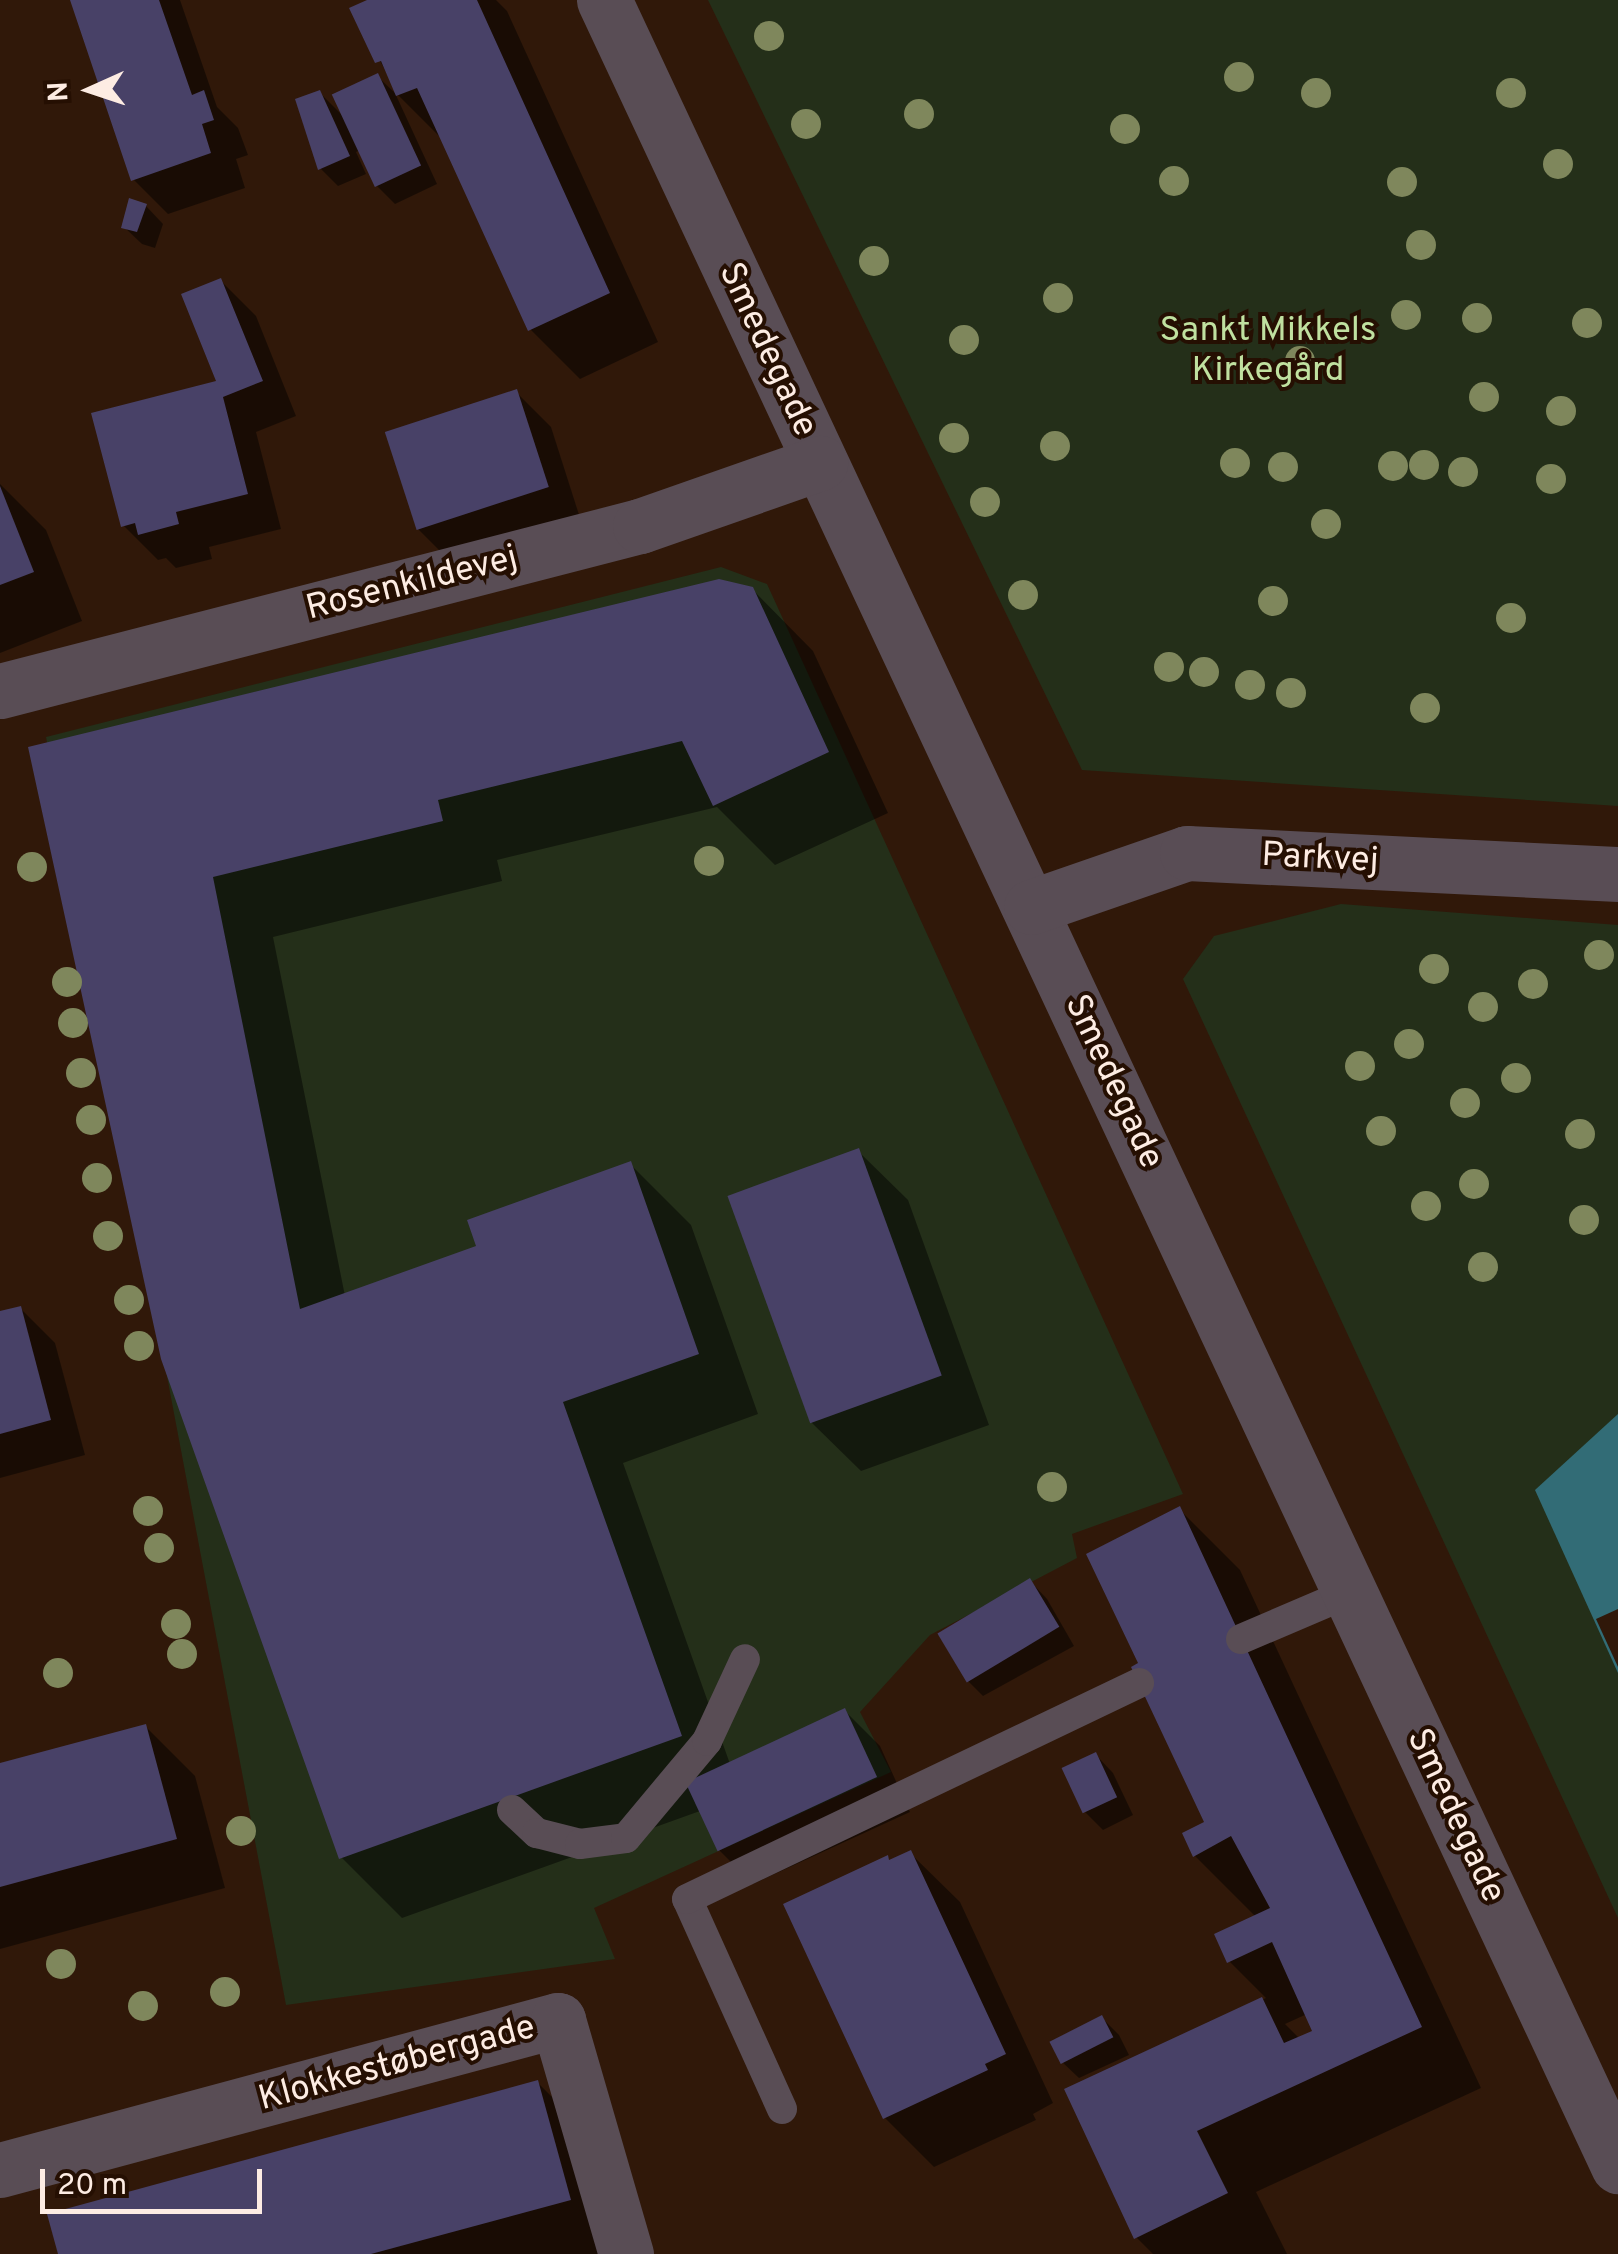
<!DOCTYPE html>
<meta charset="utf-8">
<style>
body{margin:0}
#map{position:relative;width:1618px;height:2254px;overflow:hidden;background:#301809;font-family:Overpass,sans-serif}
div>[style]{position:absolute}
[style*='--x']{left:calc(var(--x)*1px);top:calc(var(--y)*1px);width:calc(var(--w)*1px);rotate:calc(var(--a)*1deg)}
.green>*{inset:0;background:#242f19}
.water>*{inset:0;background:#326c76}
.pier>*{inset:0;background:#301809}
.shadow>*{inset:0;background:#0007}
.building>*{inset:0;background:#484167;transform-origin:0 0}
.service>*{height:30px;margin:-15px;padding:0 15px;transform-origin:15px;border-radius:15px;background:#594d55}
.minor>*{height:55px;margin:-27.5px;padding:0 27.5px;transform-origin:27.5px;border-radius:27.5px;background:#594d55}
.tertiary>*{height:55px;margin:-27.5px;padding:0 27.5px;transform-origin:27.5px;border-radius:27.5px;background:#594d55}
.trees>*{width:30px;height:30px;margin:-15px;border-radius:50%;background:#7f875c}
span{translate:-50% -50%;white-space:nowrap;text-align:center;line-height:1.15;-webkit-text-stroke:8px #250f02;paint-order:stroke}
.park-label{font-size:35px;color:#c0e1a0}
.street-label{font-size:35px;color:#fdece3}
.north{position:absolute;left:40px;top:40px;width:100px;height:100px;-webkit-text-stroke:8px #250f02;paint-order:stroke;rotate:267deg;font-size:28px;font-weight:700;line-height:40px;text-align:center;color:#fdece3}
.north::after{content:'';display:block;margin:auto;width:35px;height:45px;background:#fdece3;clip-path:polygon(50% 0,100% 100%,50% 72%,0 100%)}
.scale{position:absolute;left:40px;top:2169px;width:222px;height:45px;box-sizing:border-box;border:5px solid #fdece3;border-top:0;padding-left:12px;font-size:30px;line-height:35px;white-space:nowrap;color:#fdece3;-webkit-text-stroke:8px #250f02;paint-order:stroke}
</style>
<div id="map">
<div class="green">
<i style="clip-path:polygon(708px 0,1618px 0,1618px 806px,1082px 770px)"></i>
<i style="clip-path:polygon(721px 567px,767px 584px,1183px 1494px,1072px 1534px,1077px 1558px,930px 1635px,860px 1712px,891px 1772px,594px 1908px,615px 1959px,286px 2005px,46px 737px)"></i>
<i style="clip-path:polygon(1341px 904px,1618px 925px,1618px 1918px,1183px 979px,1214px 936px)"></i>
</div>
<div class="water">
<i style="clip-path:polygon(1618px 1414px,1618px 1673px,1535px 1490px)"></i>
</div>
<div class="pier">
<i style="clip-path:polygon(1618px 1609px,1618px 1667px,1596px 1619px)"></i>
</div>
<div class="shadow">
<i style="clip-path:polygon(72px 0,180px 0,217px 107px,238px 128px,248px 155px,236px 159px,245px 188px,168px 214px,133px 179px)"></i>
<i style="clip-path:polygon(374px 0,496px 0,507px 11px,658px 342px,580px 379px,530px 329px,444px 141px,398px 95px,353px 9px)"></i>
<i style="clip-path:polygon(377px 76px,395px 93px,437px 184px,395px 204px,377px 186px,360px 150px,356px 152px,366px 174px,338px 186px,321px 169px,320px 93px,345px 118px)"></i>
<i style="clip-path:polygon(146px 206px,163px 224px,155px 248px,142px 244px,124px 227px)"></i>
<i style="clip-path:polygon(221px 281px,256px 316px,296px 416px,256px 432px,281px 529px,209px 547px,212px 559px,176px 568px,166px 558px,158px 560px,123px 525px,219px 383px)"></i>
<i style="clip-path:polygon(516px 392px,551px 427px,581px 521px,451px 562px,416px 527px)"></i>
<i style="clip-path:polygon(0 484px,46px 530px,82px 621px,0 653px)"></i>
<i style="clip-path:polygon(752px 589px,813px 651px,888px 813px,775px 865px,717px 807px,497px 860px,502px 881px,273px 937px,345px 1296px,479px 1247px,630px 1164px,691px 1225px,758px 1414px,623px 1463px,730px 1764px,845px 1711px,880px 1746px,910px 1812px,753px 1884px,718px 1849px,700px 1811px,402px 1918px,341px 1857px,31px 749px)"></i>
<i style="clip-path:polygon(858px 1151px,908px 1200px,989px 1425px,861px 1471px,811px 1422px)"></i>
<i style="clip-path:polygon(20px 1308px,55px 1343px,85px 1455px,0 1478px,0 1314px)"></i>
<i style="clip-path:polygon(evenodd,1179px 1509px,1240px 1570px,1481px 2088px,1256px 2192px,1287px 2254px,1153px 2254px,1136px 2237px,1068px 2090px,1266px 1998px,1229px 1961px,1256px 1917px,1195px 1856px,1185px 1834px,1207px 1824px,1142px 1665px,1179px 1509px,1307px 2014px,1315px 2032px,1300px 2039px,1285px 2024px,1307px 2014px)"></i>
<i style="clip-path:polygon(1030px 1581px,1047px 1599px,1074px 1646px,983px 1696px,966px 1679px)"></i>
<i style="clip-path:polygon(146px 1727px,195px 1776px,225px 1888px,0 1949px,0 1766px)"></i>
<i style="clip-path:polygon(1096px 1755px,1113px 1773px,1133px 1815px,1103px 1830px,1085px 1812px)"></i>
<i style="clip-path:polygon(910px 1853px,960px 1902px,1053px 2103px,1033px 2114px,1036px 2120px,934px 2167px,885px 2118px,891px 1862px)"></i>
<i style="clip-path:polygon(1102px 2018px,1119px 2035px,1129px 2055px,1079px 2078px,1061px 2061px)"></i>
<i style="clip-path:polygon(538px 2083px,587px 2132px,602px 2254px,61px 2254px)"></i>
</div>
<div class="building">
<i style="clip-path:polygon(70px 0,159px 0,192px 95px,204px 90px,214px 120px,202px 124px,211px 153px,131px 181px)"></i>
<i style="clip-path:polygon(367px 0,477px 0,610px 293px,528px 331px,417px 88px,396px 96px,381px 61px,375px 63px,349px 8px)"></i>
<i style="left:378px;top:73px;width:102px;height:51px;rotate:65deg"></i>
<i style="clip-path:polygon(320px 90px,350px 156px,318px 170px,295px 99px)"></i>
<i style="clip-path:polygon(129px 198px,147px 204px,137px 232px,121px 228px)"></i>
<i style="clip-path:polygon(221px 278px,263px 381px,223px 397px,248px 494px,176px 512px,179px 524px,138px 535px,135px 523px,121px 527px,91px 413px,216px 381px,181px 294px)"></i>
<i style="left:517px;top:389px;width:103px;height:139px;rotate:72deg"></i>
<i style="clip-path:polygon(0 486px,34px 572px,0 585px)"></i>
<i style="clip-path:polygon(719px 579px,753px 587px,829px 752px,713px 806px,682px 741px,438px 800px,443px 821px,213px 877px,300px 1309px,476px 1246px,467px 1220px,631px 1161px,699px 1354px,563px 1402px,682px 1736px,339px 1859px,161px 1359px,28px 747px)"></i>
<i style="left:859px;top:1148px;width:242px;height:140px;rotate:70deg"></i>
<i style="clip-path:polygon(21px 1306px,51px 1420px,0 1434px,0 1311px)"></i>
<i style="clip-path:polygon(1180px 1506px,1422px 2027px,1197px 2131px,1228px 2193px,1134px 2239px,1064px 2089px,1262px 1997px,1284px 2043px,1312px 2031px,1272px 1942px,1227px 1963px,1214px 1934px,1270px 1908px,1231px 1836px,1193px 1857px,1182px 1833px,1204px 1822px,1131px 1667px,1138px 1663px,1086px 1554px)"></i>
<i style="left:1030px;top:1578px;width:57px;height:108px;rotate:59deg"></i>
<i style="left:845px;top:1708px;width:76px;height:176px;rotate:65deg"></i>
<i style="clip-path:polygon(146px 1724px,177px 1839px,0 1887px,0 1763px)"></i>
<i style="left:1096px;top:1752px;width:50px;height:38px;rotate:65deg"></i>
<i style="clip-path:polygon(911px 1850px,1006px 2054px,985px 2064px,988px 2070px,883px 2119px,783px 1904px,888px 1855px,889px 1860px)"></i>
<i style="left:1102px;top:2015px;width:25px;height:59px;rotate:63deg"></i>
<i style="clip-path:polygon(538px 2080px,571px 2200px,371px 2254px,58px 2254px,47px 2214px)"></i>
</div>
<div class="service">
<i style="--x:1241;--y:1639;--w:120;--a:-23.1"></i>
<i style="--x:512;--y:1810;--w:34;--a:43"></i>
<i style="--x:537;--y:1833;--w:44;--a:14.3"></i>
<i style="--x:580;--y:1844;--w:46;--a:-7.4"></i>
<i style="--x:626;--y:1838;--w:126;--a:-50.1"></i>
<i style="--x:707;--y:1741;--w:90;--a:-65.1"></i>
<i style="--x:782;--y:2109;--w:230;--a:-114.3"></i>
<i style="--x:687;--y:1899;--w:501;--a:-25.54"></i>
</div>
<div class="minor">
<i style="--x:0;--y:2170;--w:578;--a:-15.05"></i>
<i style="--x:558;--y:2020;--w:244;--a:73.8"></i>
</div>
<div class="tertiary">
<i style="--x:604;--y:0;--w:2392;--a:64.91"></i>
<i style="--x:0;--y:691;--w:661;--a:-14.46"></i>
<i style="--x:640;--y:526;--w:191;--a:-19.3"></i>
<i style="--x:1031;--y:907;--w:165;--a:-19.1"></i>
<i style="--x:1187;--y:853;--w:432;--a:2.8"></i>
</div>
<div class="trees">
<i style="left:769px;top:36px"></i>
<i style="left:1239px;top:77px"></i>
<i style="left:1316px;top:93px"></i>
<i style="left:1511px;top:93px"></i>
<i style="left:919px;top:114px"></i>
<i style="left:806px;top:124px"></i>
<i style="left:1125px;top:129px"></i>
<i style="left:1558px;top:164px"></i>
<i style="left:1174px;top:181px"></i>
<i style="left:1402px;top:182px"></i>
<i style="left:1421px;top:245px"></i>
<i style="left:874px;top:261px"></i>
<i style="left:1058px;top:298px"></i>
<i style="left:1406px;top:315px"></i>
<i style="left:1477px;top:318px"></i>
<i style="left:1587px;top:323px"></i>
<i style="left:964px;top:340px"></i>
<i style="left:1300px;top:361px"></i>
<i style="left:1484px;top:397px"></i>
<i style="left:1561px;top:411px"></i>
<i style="left:954px;top:438px"></i>
<i style="left:1055px;top:446px"></i>
<i style="left:1235px;top:463px"></i>
<i style="left:1424px;top:465px"></i>
<i style="left:1393px;top:466px"></i>
<i style="left:1283px;top:467px"></i>
<i style="left:1463px;top:472px"></i>
<i style="left:1551px;top:479px"></i>
<i style="left:985px;top:502px"></i>
<i style="left:1326px;top:524px"></i>
<i style="left:1023px;top:595px"></i>
<i style="left:1273px;top:601px"></i>
<i style="left:1511px;top:618px"></i>
<i style="left:1169px;top:667px"></i>
<i style="left:1204px;top:672px"></i>
<i style="left:1250px;top:685px"></i>
<i style="left:1291px;top:693px"></i>
<i style="left:1425px;top:708px"></i>
<i style="left:709px;top:861px"></i>
<i style="left:32px;top:867px"></i>
<i style="left:1599px;top:955px"></i>
<i style="left:1434px;top:969px"></i>
<i style="left:67px;top:982px"></i>
<i style="left:1533px;top:984px"></i>
<i style="left:1483px;top:1007px"></i>
<i style="left:73px;top:1023px"></i>
<i style="left:1409px;top:1044px"></i>
<i style="left:1360px;top:1066px"></i>
<i style="left:81px;top:1073px"></i>
<i style="left:1516px;top:1078px"></i>
<i style="left:1465px;top:1103px"></i>
<i style="left:91px;top:1120px"></i>
<i style="left:1381px;top:1131px"></i>
<i style="left:1580px;top:1134px"></i>
<i style="left:97px;top:1178px"></i>
<i style="left:1474px;top:1184px"></i>
<i style="left:1426px;top:1206px"></i>
<i style="left:1584px;top:1220px"></i>
<i style="left:108px;top:1236px"></i>
<i style="left:1483px;top:1267px"></i>
<i style="left:129px;top:1300px"></i>
<i style="left:139px;top:1346px"></i>
<i style="left:1052px;top:1487px"></i>
<i style="left:148px;top:1511px"></i>
<i style="left:159px;top:1548px"></i>
<i style="left:176px;top:1624px"></i>
<i style="left:182px;top:1654px"></i>
<i style="left:58px;top:1673px"></i>
<i style="left:241px;top:1831px"></i>
<i style="left:61px;top:1964px"></i>
<i style="left:225px;top:1992px"></i>
<i style="left:143px;top:2006px"></i>
</div>
<div class="park-label">
<span style="left:1268px;top:351px">Sankt Mikkels<br>Kirkegård</span>
</div>
<div class="street-label">
<span style="left:767px;top:350px;rotate:65deg">Smedegade</span>
<span style="left:412px;top:584px;rotate:-14deg">Rosenkildevej</span>
<span style="left:1320px;top:859px;rotate:3deg">Parkvej</span>
<span style="left:1113px;top:1082px;rotate:65deg">Smedegade</span>
<span style="left:1455px;top:1816px;rotate:65deg">Smedegade</span>
<span style="left:397px;top:2064px;rotate:-15deg">Klokkestøbergade</span>
</div>
<div class="north">N</div>
<div class="scale">20 m</div>
</div>
